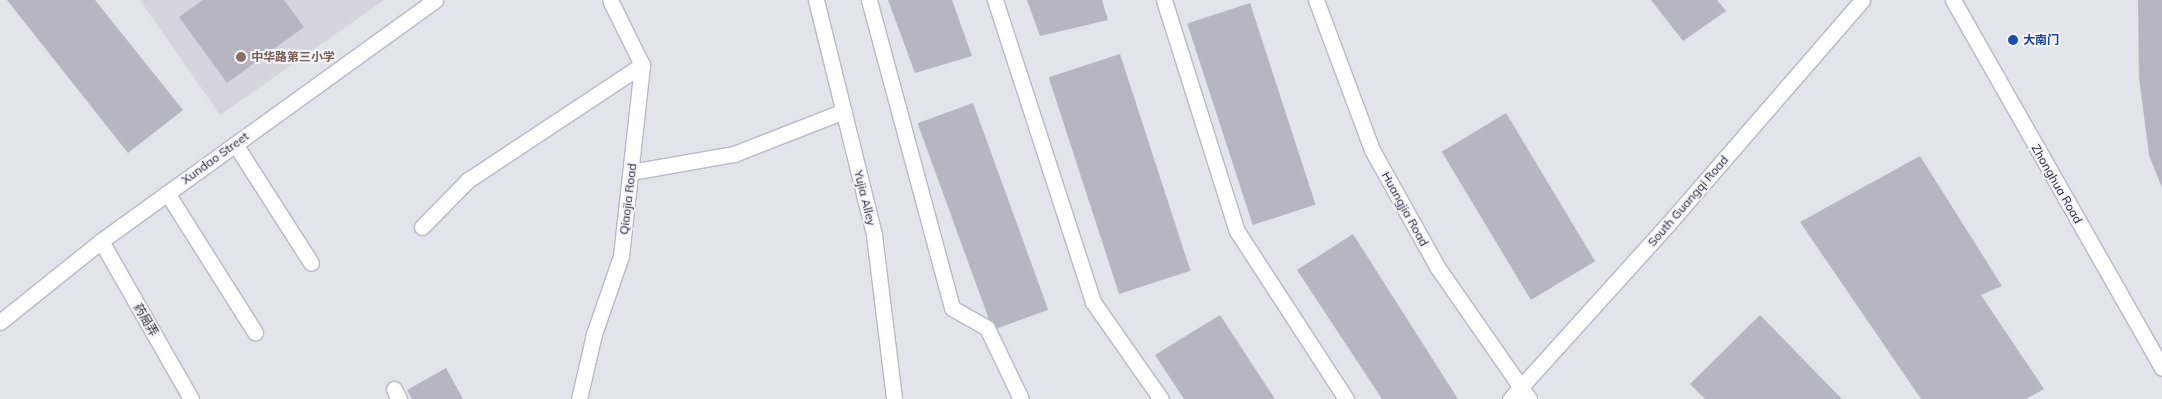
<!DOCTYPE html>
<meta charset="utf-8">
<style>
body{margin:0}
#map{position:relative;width:2162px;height:399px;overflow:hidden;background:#e3e3eb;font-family:Mulish,"Noto Sans SC",sans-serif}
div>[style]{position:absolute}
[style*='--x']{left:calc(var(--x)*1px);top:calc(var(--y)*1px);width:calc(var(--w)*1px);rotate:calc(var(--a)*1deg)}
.built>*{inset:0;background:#d5d4df}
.building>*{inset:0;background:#b7b5c2;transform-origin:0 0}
.roads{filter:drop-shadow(1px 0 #bab7c9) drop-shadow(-1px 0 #bab7c9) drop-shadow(0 1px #bab7c9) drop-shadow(0 -1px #bab7c9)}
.lane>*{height:15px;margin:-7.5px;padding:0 7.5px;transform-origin:7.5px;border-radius:7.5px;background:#fff}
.street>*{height:15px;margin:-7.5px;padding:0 7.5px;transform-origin:7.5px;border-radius:7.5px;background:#fff}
.secondary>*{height:15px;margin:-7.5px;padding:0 7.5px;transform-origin:7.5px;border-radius:7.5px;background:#fff}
.dots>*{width:14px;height:14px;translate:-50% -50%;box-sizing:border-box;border:2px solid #f3f3f8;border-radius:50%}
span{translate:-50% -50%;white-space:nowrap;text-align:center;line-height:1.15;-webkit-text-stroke:4px #f3f3f8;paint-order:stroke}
.transit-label{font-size:12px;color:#164399;font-weight:700}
.left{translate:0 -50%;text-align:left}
.education-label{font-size:12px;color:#785e54;font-weight:700}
.street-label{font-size:12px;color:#2a243a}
</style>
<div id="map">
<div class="built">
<i style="clip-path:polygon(140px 0,384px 0,220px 115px)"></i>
</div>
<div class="building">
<i style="clip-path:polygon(7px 0,95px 0,183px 110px,128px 153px)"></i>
<i style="clip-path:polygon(203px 0,284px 0,304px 27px,227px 83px,179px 17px)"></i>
<i style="clip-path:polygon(888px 0,952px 0,972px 56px,915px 73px)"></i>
<i style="clip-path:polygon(1027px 0,1102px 0,1108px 20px,1040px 36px)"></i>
<i style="clip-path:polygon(1651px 0,1717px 0,1726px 11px,1683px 41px)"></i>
<i style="clip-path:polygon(2138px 0,2162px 0,2162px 188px,2149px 155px,2139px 77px)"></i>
<i style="left:1250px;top:3px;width:212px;height:66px;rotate:72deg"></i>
<i style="left:1120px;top:54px;width:228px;height:75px;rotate:72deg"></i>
<i style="left:973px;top:103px;width:220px;height:59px;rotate:70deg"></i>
<i style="left:1506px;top:113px;width:173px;height:75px;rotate:59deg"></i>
<i style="clip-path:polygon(1920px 156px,2002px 286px,1981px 295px,2044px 389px,2026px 399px,1921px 399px,1800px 222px)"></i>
<i style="clip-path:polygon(1353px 234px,1458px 399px,1382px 399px,1297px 270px)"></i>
<i style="clip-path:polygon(1220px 315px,1275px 399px,1184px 399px,1155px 355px)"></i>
<i style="clip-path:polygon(1760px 315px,1842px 399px,1705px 399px,1690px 384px)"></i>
<i style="clip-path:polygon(446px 368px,463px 399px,412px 399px,407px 390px)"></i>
</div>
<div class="roads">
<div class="lane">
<i style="--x:816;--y:0;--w:242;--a:76.1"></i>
<i style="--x:874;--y:235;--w:165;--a:83"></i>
<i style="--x:869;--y:0;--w:319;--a:74.9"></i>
<i style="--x:952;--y:308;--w:40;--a:29.7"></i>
<i style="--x:987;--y:328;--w:79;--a:64.4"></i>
<i style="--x:995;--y:0;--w:318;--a:72"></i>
<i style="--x:1093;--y:302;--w:118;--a:55"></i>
<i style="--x:1164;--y:0;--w:242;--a:72.5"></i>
<i style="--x:1237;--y:231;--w:200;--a:57"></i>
<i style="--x:235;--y:144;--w:141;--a:57.4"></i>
<i style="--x:631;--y:172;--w:105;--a:-9.9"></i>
<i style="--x:734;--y:154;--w:118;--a:-21.4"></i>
<i style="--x:167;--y:193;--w:165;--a:57.7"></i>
<i style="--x:422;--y:227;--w:66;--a:-45.6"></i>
<i style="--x:468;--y:180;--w:209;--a:-33.5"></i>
<i style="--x:101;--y:241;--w:182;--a:60.3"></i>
<i style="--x:394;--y:389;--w:11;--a:63"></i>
</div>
<div class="street">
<i style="--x:1316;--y:0;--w:160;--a:69.5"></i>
<i style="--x:1372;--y:150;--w:135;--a:60.8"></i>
<i style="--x:1438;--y:268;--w:160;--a:55.2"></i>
<i style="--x:0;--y:322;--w:129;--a:-38.7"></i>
<i style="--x:101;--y:241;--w:412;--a:-35.8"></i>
<i style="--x:579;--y:399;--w:67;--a:-77"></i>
<i style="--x:594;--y:334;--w:83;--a:-70.9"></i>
<i style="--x:621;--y:256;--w:192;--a:-83.7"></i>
<i style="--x:642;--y:65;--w:72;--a:-116.2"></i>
<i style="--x:1510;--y:399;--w:237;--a:-47.9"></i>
<i style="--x:1669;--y:223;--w:295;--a:-49.1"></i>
</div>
<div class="secondary">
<i style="--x:1953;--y:0;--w:423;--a:60.4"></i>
</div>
</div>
<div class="dots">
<i style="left:2013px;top:40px;background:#1a4fb4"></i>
<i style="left:241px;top:57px;background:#8d6e63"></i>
</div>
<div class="transit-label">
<span class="left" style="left:2023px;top:40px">大南门</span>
</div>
<div class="education-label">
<span class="left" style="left:251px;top:57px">中华路第三小学</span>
</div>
<div class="street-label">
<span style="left:215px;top:158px;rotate:-36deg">Xundao Street</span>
<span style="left:2057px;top:184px;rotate:60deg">Zhonghua Road</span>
<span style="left:865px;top:198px;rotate:76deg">Yujia Alley</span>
<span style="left:628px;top:199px;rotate:-83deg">Qiaojia Road</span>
<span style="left:1688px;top:201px;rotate:-49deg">South Guangqi Road</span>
<span style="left:1405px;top:209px;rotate:61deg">Huangjia Road</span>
<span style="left:146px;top:320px;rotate:60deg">药局弄</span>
</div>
</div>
